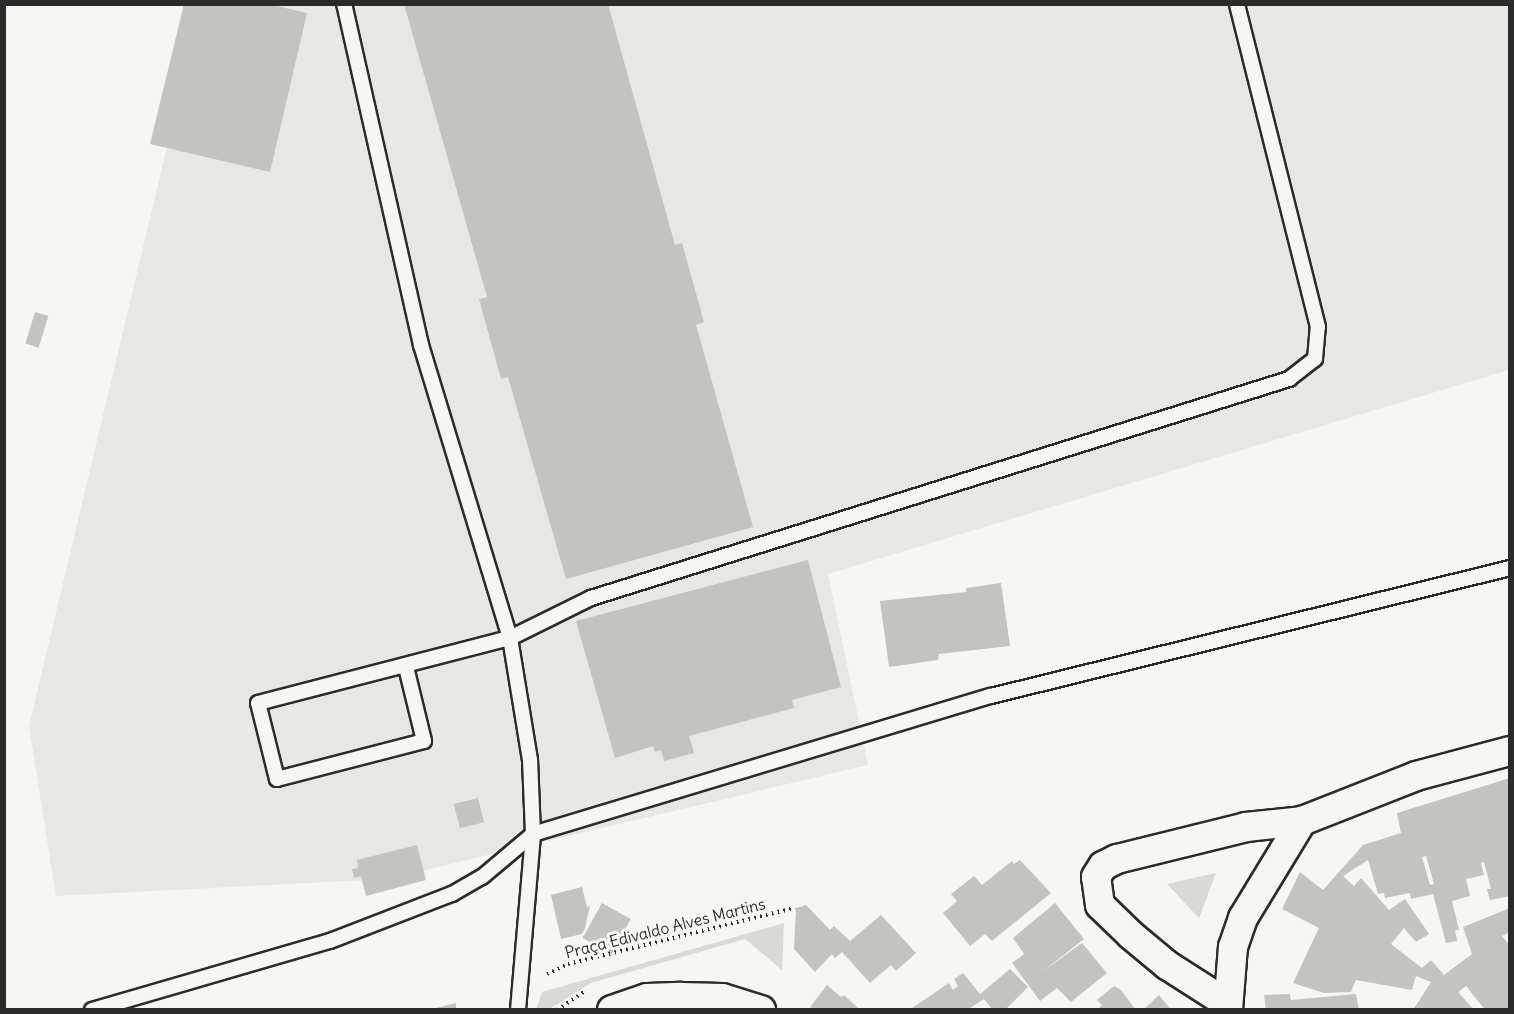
<!DOCTYPE html>
<meta charset="utf-8">
<style>
body{margin:0}
#map{position:relative;width:1514px;height:1014px;overflow:hidden;background:#f6f6f2;font-family:Delius,sans-serif}
div>[style]{position:absolute}
[style*='--x']{left:calc(var(--x)*1px);top:calc(var(--y)*1px);width:calc(var(--w)*1px);rotate:calc(var(--a)*1deg)}
.built>*{inset:0;background:#e7e7e3}
.green>*{inset:0;background:#d9d9d5}
.building>*{inset:0;background:#c3c3c0;transform-origin:0 0}
.path>*{height:4px;margin-top:-2px;transform-origin:0;background:repeating-linear-gradient(90deg,#2b2b2b 0 1.5px,transparent 0 6px)}
.roads{filter:drop-shadow(2px 0 #2b2b2b) drop-shadow(-2px 0 #2b2b2b) drop-shadow(0 2px #2b2b2b) drop-shadow(0 -2px #2b2b2b)}
.service>*{height:14px;margin:-7px;padding:0 7px;transform-origin:7px;border-radius:7px;background:#f6f6f2}
.minor>*{height:28px;margin:-14px;padding:0 14px;transform-origin:14px;border-radius:14px;background:#f6f6f2}
span{translate:-50% -50%;white-space:nowrap;text-align:center;line-height:1.15;-webkit-text-stroke:6px #f6f6f2;paint-order:stroke}
.street-label{font-size:16px;color:#2b2b2b}
.frame{position:absolute;inset:0;border:6px solid #2b2b2b;pointer-events:none}
</style>
<div id="map">
<div class="built">
<i style="clip-path:polygon(204px 5px,1509px 5px,1509px 370px,828px 574px,868px 765px,387px 879px,56px 896px,29px 726px,187px 63px)"></i>
</div>
<div class="green">
<i style="clip-path:polygon(1216px 873px,1199px 918px,1167px 884px)"></i>
<i style="clip-path:polygon(784px 923px,782px 970px,745px 939px,591px 983px,549px 1009px,536px 1009px,542px 992px)"></i>
</div>
<div class="building">
<i style="clip-path:polygon(184px 4px,268px 4px,307px 13px,270px 172px,150px 144px)"></i>
<i style="clip-path:polygon(404px 4px,608px 4px,675px 245px,682px 243px,704px 322px,696px 325px,753px 527px,566px 579px,508px 377px,501px 379px,479px 299px,487px 297px)"></i>
<i style="left:35px;top:312px;width:14px;height:33px;rotate:17deg"></i>
<i style="clip-path:polygon(808px 560px,841px 687px,792px 700px,794px 708px,689px 736px,694px 753px,664px 761px,661px 750px,655px 752px,653px 746px,615px 758px,576px 621px)"></i>
<i style="clip-path:polygon(1001px 583px,1010px 646px,939px 654px,938px 660px,889px 667px,880px 601px,966px 592px,966px 588px)"></i>
<i style="clip-path:polygon(evenodd,1510px 778px,1510px 896px,1490px 900px,1487px 889px,1491px 889px,1484px 862px,1481px 863px,1484px 875px,1466px 879px,1470px 896px,1452px 901px,1459px 930px,1455px 930px,1457px 941px,1446px 943px,1433px 894px,1411px 899px,1410px 893px,1385px 898px,1384px 893px,1378px 894px,1368px 860px,1343px 876px,1354px 886px,1361px 878px,1389px 910px,1405px 899px,1429px 934px,1416px 942px,1404px 928px,1391px 944px,1422px 968px,1431px 960px,1444px 975px,1472px 954px,1463px 927px,1510px 908px,1510px 932px,1502px 936px,1510px 946px,1510px 1010px,1485px 1010px,1466px 986px,1458px 992px,1474px 1010px,1413px 1010px,1431px 982px,1416px 976px,1412px 990px,1356px 980px,1351px 992px,1324px 993px,1293px 983px,1319px 928px,1282px 909px,1300px 872px,1323px 890px,1363px 845px,1401px 833px,1397px 813px,1510px 778px,1426px 856px,1434px 884px,1430px 885px,1422px 857px,1426px 856px)"></i>
<i style="left:478px;top:798px;width:25px;height:25px;rotate:76deg"></i>
<i style="clip-path:polygon(417px 845px,426px 880px,366px 896px,361px 876px,354px 878px,352px 869px,358px 868px,357px 860px)"></i>
<i style="clip-path:polygon(1020px 860px,1051px 893px,992px 941px,985px 934px,970px 946px,943px 913px,957px 901px,951px 894px,974px 876px,982px 885px,1012px 861px,1014px 864px)"></i>
<i style="clip-path:polygon(582px 887px,587px 907px,590px 906px,585px 928px,582px 934px,561px 939px,551px 895px)"></i>
<i style="left:602px;top:903px;width:33px;height:40px;rotate:29deg"></i>
<i style="clip-path:polygon(1055px 903px,1084px 939px,1042px 972px,1082px 943px,1107px 973px,1071px 1002px,1057px 988px,1040px 1001px,1012px 963px,1024px 954px,1013px 938px)"></i>
<i style="clip-path:polygon(806px 905px,830px 930px,834px 926px,850px 941px,881px 915px,916px 953px,896px 971px,891px 965px,870px 983px,842px 952px,835px 958px,832px 954px,815px 972px,794px 949px,796px 908px)"></i>
<i style="clip-path:polygon(1010px 969px,1028px 987px,1005px 1010px,993px 1010px,984px 999px,967px 1010px,909px 1010px,949px 983px,953px 990px,958px 986px,954px 979px,963px 973px,980px 994px)"></i>
<i style="clip-path:polygon(827px 985px,841px 997px,844px 995px,860px 1010px,813px 1010px,810px 1007px)"></i>
<i style="clip-path:polygon(1114px 986px,1121px 990px,1136px 1010px,1097px 1010px,1102px 1005px,1097px 1000px)"></i>
<i style="clip-path:polygon(1290px 994px,1291px 1000px,1356px 994px,1359px 1010px,1266px 1010px,1264px 995px)"></i>
<i style="clip-path:polygon(1159px 995px,1171px 1010px,1143px 1010px)"></i>
<i style="clip-path:polygon(456px 1003px,456px 1010px,432px 1010px,432px 1009px)"></i>
</div>
<div class="path">
<i style="--x:547;--y:974;--w:23;--a:-25"></i>
<i style="--x:568;--y:964;--w:234;--a:-13.9"></i>
<i style="--x:557;--y:1010;--w:32;--a:-34"></i>
</div>
<div class="roads">
<div class="service">
<i style="--x:406;--y:667;--w:76;--a:76.3"></i>
<i style="--x:424;--y:741;--w:152;--a:165.5"></i>
<i style="--x:277;--y:779;--w:78;--a:-104"></i>
<i style="--x:258;--y:703;--w:260;--a:-14.5"></i>
<i style="--x:510;--y:638;--w:90;--a:-26.3"></i>
<i style="--x:591;--y:598;--w:732;--a:-17.42"></i>
<i style="--x:1289;--y:379;--w:33;--a:-38"></i>
<i style="--x:1315;--y:359;--w:32;--a:-85"></i>
<i style="--x:1318;--y:327;--w:333;--a:-104.1"></i>
<i style="--x:92;--y:1010;--w:248;--a:-16.2"></i>
<i style="--x:330;--y:941;--w:131;--a:-21.1"></i>
<i style="--x:452;--y:894;--w:34;--a:-30"></i>
<i style="--x:482;--y:877;--w:67;--a:-40.1"></i>
<i style="--x:533;--y:834;--w:74;--a:-92.3"></i>
<i style="--x:530;--y:760;--w:124;--a:-99.3"></i>
<i style="--x:510;--y:638;--w:306;--a:-106.9"></i>
<i style="--x:421;--y:345;--w:350;--a:-102.7"></i>
<i style="--x:518;--y:1010;--w:177;--a:-85.1"></i>
<i style="--x:533;--y:834;--w:478;--a:-16.8"></i>
<i style="--x:991;--y:696;--w:535;--a:-13.85"></i>
</div>
<div class="minor">
<i style="--x:1228;--y:1004;--w:72;--a:-147.4"></i>
<i style="--x:1167;--y:965;--w:47;--a:-140.2"></i>
<i style="--x:1131;--y:935;--w:43;--a:-135.9"></i>
<i style="--x:1100;--y:905;--w:28;--a:-98"></i>
<i style="--x:1096;--y:877;--w:13;--a:-58"></i>
<i style="--x:1103;--y:866;--w:16;--a:-27"></i>
<i style="--x:1117;--y:859;--w:133;--a:-13.9"></i>
<i style="--x:1246;--y:827;--w:56;--a:-6.1"></i>
<i style="--x:612;--y:1010;--w:37;--a:-19"></i>
<i style="--x:647;--y:998;--w:34;--a:-2"></i>
<i style="--x:681;--y:997;--w:41;--a:1.4"></i>
<i style="--x:722;--y:998;--w:41;--a:17.1"></i>
<i style="--x:1228;--y:1010;--w:63;--a:-85.5"></i>
<i style="--x:1233;--y:947;--w:31;--a:-71"></i>
<i style="--x:1243;--y:918;--w:114;--a:-58.7"></i>
<i style="--x:1302;--y:821;--w:123;--a:-21.5"></i>
<i style="--x:1416;--y:776;--w:97;--a:-14.9"></i>
</div>
</div>
<div class="street-label">
<span style="left:665px;top:928px;rotate:-14deg">Praça Edivaldo Alves Martins</span>
</div>
<div class="frame"></div>
</div>
